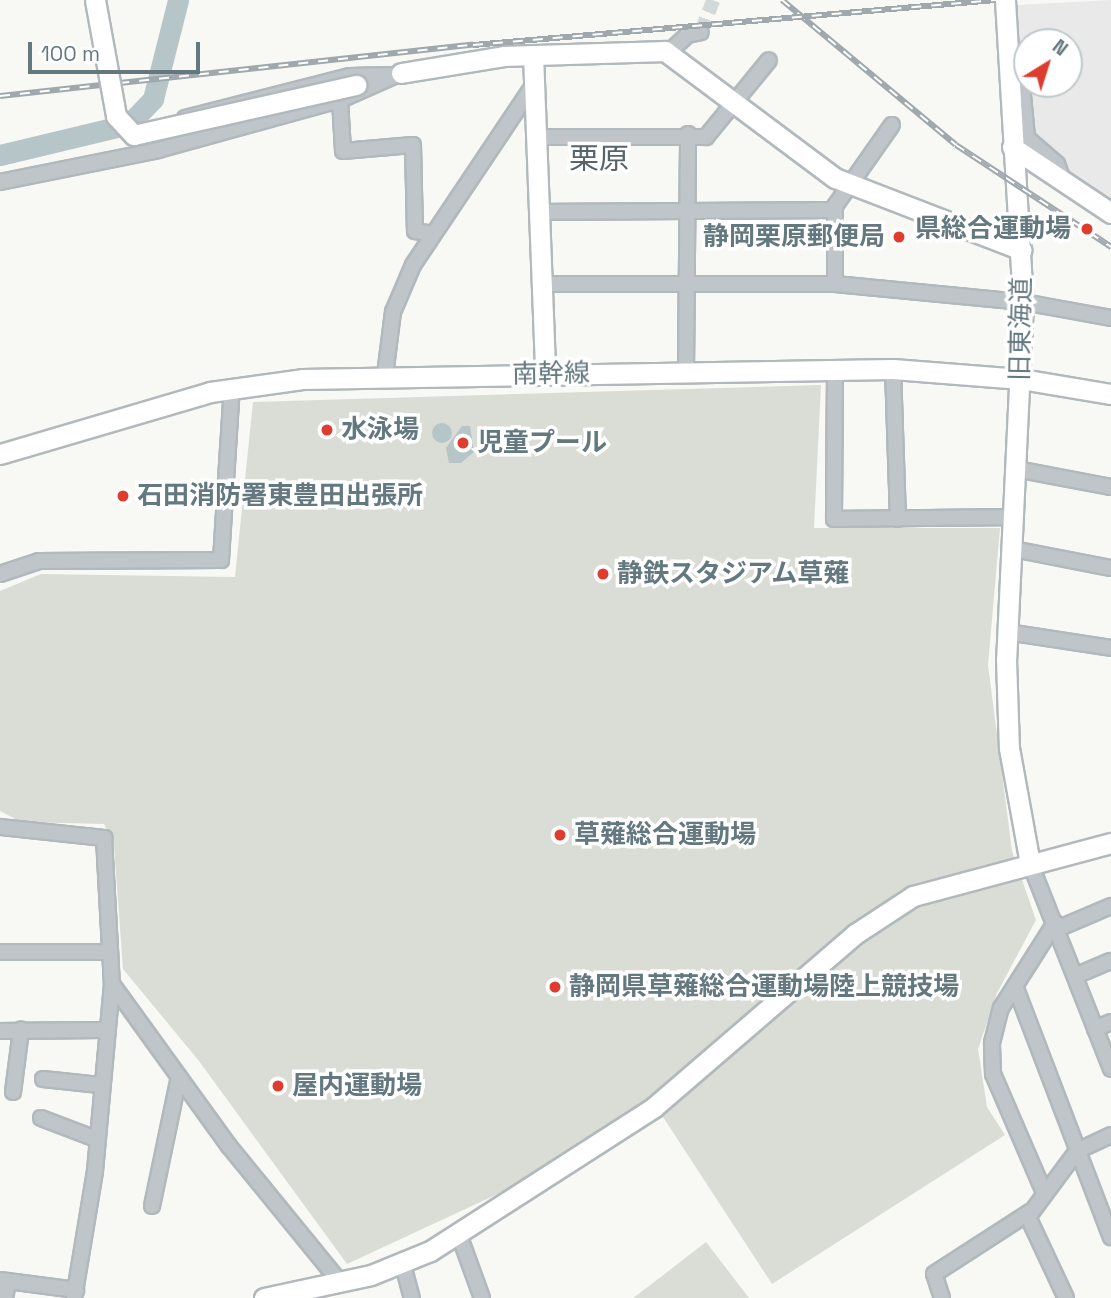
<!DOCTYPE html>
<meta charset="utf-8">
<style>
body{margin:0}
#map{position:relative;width:1111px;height:1298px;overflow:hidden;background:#f8f8f5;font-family:"Space Grotesk","Noto Sans JP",sans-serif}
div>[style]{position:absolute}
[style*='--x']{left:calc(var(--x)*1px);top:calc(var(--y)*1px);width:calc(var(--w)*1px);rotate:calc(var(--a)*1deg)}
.built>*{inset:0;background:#e9e9e9}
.green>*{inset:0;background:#d9ddd5}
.water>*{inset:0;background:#b6c5c7}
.round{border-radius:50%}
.river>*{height:21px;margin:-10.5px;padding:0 10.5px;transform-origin:10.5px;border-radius:10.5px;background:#b6c5c7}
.street-tunnel>*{height:14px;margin-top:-7px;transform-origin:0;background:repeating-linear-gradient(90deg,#d3d8d8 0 14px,transparent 0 21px)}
.roads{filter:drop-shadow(2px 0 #b2b9bc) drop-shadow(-2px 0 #b2b9bc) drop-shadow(0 2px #b2b9bc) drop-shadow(0 -2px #b2b9bc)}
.street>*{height:14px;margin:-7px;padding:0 7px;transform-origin:7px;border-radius:7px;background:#bfc5c8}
.secondary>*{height:19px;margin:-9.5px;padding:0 9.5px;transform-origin:9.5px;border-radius:9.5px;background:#fff}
.rail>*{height:6px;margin-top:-3px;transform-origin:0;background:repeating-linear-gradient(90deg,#fff 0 10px,#9fa8ac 0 20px);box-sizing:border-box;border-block:2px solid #9fa8ac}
.bridges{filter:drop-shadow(2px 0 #b2b9bc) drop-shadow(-2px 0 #b2b9bc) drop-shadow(0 2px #b2b9bc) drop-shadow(0 -2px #b2b9bc)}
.secondary-bridge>*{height:19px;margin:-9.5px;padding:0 9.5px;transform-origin:9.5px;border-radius:9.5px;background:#fff}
.dots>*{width:19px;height:19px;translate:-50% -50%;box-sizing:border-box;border:4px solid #fff;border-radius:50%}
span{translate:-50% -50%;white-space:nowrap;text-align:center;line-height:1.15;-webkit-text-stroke:7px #fff;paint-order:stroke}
.poi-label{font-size:26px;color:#647880;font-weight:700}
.right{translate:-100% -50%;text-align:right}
.left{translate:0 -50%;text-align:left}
.street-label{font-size:26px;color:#647880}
.quarter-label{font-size:30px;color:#56656b}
.north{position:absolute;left:1013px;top:28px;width:70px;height:70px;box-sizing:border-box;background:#fff;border:2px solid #c1c9cc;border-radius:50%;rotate:38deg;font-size:19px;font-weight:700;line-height:28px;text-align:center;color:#647880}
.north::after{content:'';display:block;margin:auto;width:24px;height:32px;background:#de3c2f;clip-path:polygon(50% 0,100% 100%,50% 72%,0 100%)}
.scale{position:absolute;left:28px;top:42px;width:172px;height:32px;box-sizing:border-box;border:4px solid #647880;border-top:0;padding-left:9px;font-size:21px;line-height:24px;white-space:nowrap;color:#647880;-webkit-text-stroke:5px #fff;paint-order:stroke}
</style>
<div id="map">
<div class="built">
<i style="clip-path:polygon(1111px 0,1111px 202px,1077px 182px,1029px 131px,1031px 84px,1069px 84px,1069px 42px,1027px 42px,1027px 58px,1016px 40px,1015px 5px)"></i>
</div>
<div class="green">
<i style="clip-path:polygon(821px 385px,814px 528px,1000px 528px,988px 665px,1012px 851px,1036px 920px,997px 993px,978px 1049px,987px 1107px,1005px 1135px,772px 1284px,663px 1117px,347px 1264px,199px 1061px,123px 969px,114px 845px,104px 824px,21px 822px,0 811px,0 591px,41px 574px,235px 577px,253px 402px)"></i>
<i style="clip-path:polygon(706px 1242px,749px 1298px,633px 1298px,653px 1283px)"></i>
</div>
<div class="water">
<i class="round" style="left:432px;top:423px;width:20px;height:20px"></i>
<i style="clip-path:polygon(470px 426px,474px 452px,461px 463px,449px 463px,446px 448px,462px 426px)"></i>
</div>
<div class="river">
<i style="--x:0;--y:155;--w:133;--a:-13.5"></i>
<i style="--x:129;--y:124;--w:35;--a:-46"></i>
<i style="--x:153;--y:99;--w:102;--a:-75.8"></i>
</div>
<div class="street-tunnel">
<i style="--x:701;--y:32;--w:34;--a:-69"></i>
</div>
<div class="roads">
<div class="street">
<i style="--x:668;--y:53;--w:26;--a:-43"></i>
<i style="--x:687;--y:35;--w:14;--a:-12"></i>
<i style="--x:1007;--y:56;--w:23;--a:52"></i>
<i style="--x:1021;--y:74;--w:64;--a:84.6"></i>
<i style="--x:1027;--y:138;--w:40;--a:41"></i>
<i style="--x:1057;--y:164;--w:20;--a:70"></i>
<i style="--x:340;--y:100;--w:51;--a:86.6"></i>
<i style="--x:343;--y:151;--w:70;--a:-4.9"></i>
<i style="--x:413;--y:145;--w:86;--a:88.7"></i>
<i style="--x:415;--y:231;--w:18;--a:9"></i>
<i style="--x:185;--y:118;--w:170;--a:-14.3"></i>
<i style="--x:350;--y:76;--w:40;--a:-1.4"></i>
<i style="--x:537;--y:137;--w:169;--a:0"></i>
<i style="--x:706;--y:137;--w:99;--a:-50.7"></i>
<i style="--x:0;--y:182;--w:161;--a:-11.4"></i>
<i style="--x:158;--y:150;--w:189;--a:-15.4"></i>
<i style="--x:340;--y:100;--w:67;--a:-23.9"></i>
<i style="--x:540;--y:212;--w:295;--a:-0.4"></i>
<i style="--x:542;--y:284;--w:293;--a:0"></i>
<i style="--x:835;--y:284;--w:189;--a:5.5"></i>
<i style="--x:1023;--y:302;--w:89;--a:10.3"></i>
<i style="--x:835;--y:284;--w:78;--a:-90"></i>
<i style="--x:835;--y:206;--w:99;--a:-54.9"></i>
<i style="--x:893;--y:369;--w:150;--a:88.1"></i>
<i style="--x:686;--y:371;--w:237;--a:-89.5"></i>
<i style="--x:835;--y:371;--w:148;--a:90.4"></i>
<i style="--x:834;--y:519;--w:180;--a:-0.6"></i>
<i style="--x:385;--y:375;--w:64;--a:-82.8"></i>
<i style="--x:393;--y:312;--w:51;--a:-66.9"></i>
<i style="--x:413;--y:265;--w:218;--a:-56.2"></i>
<i style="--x:1016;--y:469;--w:97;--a:10.7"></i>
<i style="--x:1013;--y:549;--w:100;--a:11"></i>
<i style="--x:0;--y:574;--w:41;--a:-18.4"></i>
<i style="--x:39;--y:561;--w:182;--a:-0.3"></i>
<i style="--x:221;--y:560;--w:173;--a:-86.4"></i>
<i style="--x:1007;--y:632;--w:105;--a:8.7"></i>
<i style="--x:0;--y:827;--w:105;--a:6"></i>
<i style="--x:104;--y:838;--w:146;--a:86.9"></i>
<i style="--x:112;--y:984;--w:200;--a:54.2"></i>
<i style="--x:229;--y:1146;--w:176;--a:50.8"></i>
<i style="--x:1030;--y:863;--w:221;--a:68.5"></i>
<i style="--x:1057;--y:929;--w:59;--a:-23.1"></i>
<i style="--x:0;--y:952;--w:107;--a:0"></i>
<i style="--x:1075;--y:976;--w:39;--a:-23"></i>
<i style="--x:1015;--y:986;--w:269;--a:69.1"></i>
<i style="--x:1095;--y:1029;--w:17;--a:-24"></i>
<i style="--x:0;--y:1031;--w:103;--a:-0.6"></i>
<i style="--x:43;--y:1079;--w:57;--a:6"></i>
<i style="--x:13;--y:1092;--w:63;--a:-82.6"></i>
<i style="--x:41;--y:1118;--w:59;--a:20.9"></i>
<i style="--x:1043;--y:1190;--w:126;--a:-113.3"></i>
<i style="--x:993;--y:1074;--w:31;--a:-92"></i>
<i style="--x:992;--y:1043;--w:36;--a:-76"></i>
<i style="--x:1001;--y:1008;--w:101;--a:-57.6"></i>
<i style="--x:152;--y:1206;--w:132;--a:-78.2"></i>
<i style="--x:458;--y:1232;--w:70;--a:70"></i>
<i style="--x:403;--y:1265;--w:34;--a:75"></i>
<i style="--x:0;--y:1280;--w:77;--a:7.5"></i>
<i style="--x:5;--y:1298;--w:16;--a:-79"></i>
<i style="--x:74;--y:1298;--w:129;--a:-80.6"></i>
<i style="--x:95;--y:1171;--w:188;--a:-84.8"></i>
<i style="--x:942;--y:1298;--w:25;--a:-108"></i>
<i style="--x:934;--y:1274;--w:114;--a:-32.9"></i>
<i style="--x:1066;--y:1298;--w:89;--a:-115.1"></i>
<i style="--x:1028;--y:1217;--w:82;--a:-53.4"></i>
<i style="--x:1077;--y:1151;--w:38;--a:-25"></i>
</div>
<div class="secondary">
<i style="--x:1005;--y:0;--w:303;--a:86.6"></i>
<i style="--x:1023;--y:302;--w:357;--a:92.7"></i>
<i style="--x:1006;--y:659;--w:89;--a:88.1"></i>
<i style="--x:1009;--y:748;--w:117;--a:79.7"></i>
<i style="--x:533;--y:55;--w:319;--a:87.8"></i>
<i style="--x:401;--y:73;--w:104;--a:-9.4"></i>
<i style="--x:504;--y:56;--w:161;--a:-1.8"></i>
<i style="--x:665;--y:51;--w:212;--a:36.8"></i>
<i style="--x:835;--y:178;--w:200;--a:21.1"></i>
<i style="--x:1012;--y:147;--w:119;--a:33.7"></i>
<i style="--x:0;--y:454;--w:219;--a:-16.4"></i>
<i style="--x:210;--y:392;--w:93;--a:-8"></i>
<i style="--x:302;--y:379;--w:591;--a:-0.97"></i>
<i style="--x:893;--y:369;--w:128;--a:4.5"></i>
<i style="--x:1021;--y:379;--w:91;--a:9.5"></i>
<i style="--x:264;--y:1298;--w:109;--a:-12.1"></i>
<i style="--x:371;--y:1275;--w:64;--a:-22.1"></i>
<i style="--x:430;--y:1251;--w:266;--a:-32.7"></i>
<i style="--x:654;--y:1107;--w:265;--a:-40.7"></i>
<i style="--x:855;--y:934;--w:69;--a:-33.2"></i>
<i style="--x:913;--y:896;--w:205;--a:-15"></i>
</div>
</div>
<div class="rail">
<i style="--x:782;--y:0;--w:226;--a:39.8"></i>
<i style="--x:956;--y:145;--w:186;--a:33.3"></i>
<i style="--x:0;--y:96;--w:476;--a:-6.2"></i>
<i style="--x:473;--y:45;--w:525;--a:-4.92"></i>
</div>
<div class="bridges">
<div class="secondary-bridge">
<i style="--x:95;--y:0;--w:118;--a:79.7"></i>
<i style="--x:116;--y:116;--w:26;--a:47"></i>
<i style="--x:134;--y:135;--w:228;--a:-12.7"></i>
</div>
</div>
<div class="dots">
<i style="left:1087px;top:229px;background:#de3c2f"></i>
<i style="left:899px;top:237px;background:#de3c2f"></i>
<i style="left:327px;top:430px;background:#de3c2f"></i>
<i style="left:463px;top:443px;background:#de3c2f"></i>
<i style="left:123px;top:496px;background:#de3c2f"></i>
<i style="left:603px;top:574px;background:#de3c2f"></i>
<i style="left:560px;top:835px;background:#de3c2f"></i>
<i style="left:555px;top:987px;background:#de3c2f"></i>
<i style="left:278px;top:1086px;background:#de3c2f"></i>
</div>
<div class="poi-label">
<span class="right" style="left:1071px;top:229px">県総合運動場</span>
<span class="right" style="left:885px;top:237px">静岡栗原郵便局</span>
<span class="left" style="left:341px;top:430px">水泳場</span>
<span class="left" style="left:477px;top:443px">児童プール</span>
<span class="left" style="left:137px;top:496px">石田消防署東豊田出張所</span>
<span class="left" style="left:617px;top:574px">静鉄スタジアム草薙</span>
<span class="left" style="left:574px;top:835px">草薙総合運動場</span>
<span class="left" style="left:569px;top:987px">静岡県草薙総合運動場陸上競技場</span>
<span class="left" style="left:292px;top:1086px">屋内運動場</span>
</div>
<div class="street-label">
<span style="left:1021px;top:329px;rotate:-89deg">旧東海道</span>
<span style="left:551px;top:374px;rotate:-1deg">南幹線</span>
</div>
<div class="quarter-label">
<span style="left:599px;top:159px">栗原</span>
</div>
<div class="north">N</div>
<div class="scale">100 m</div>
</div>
